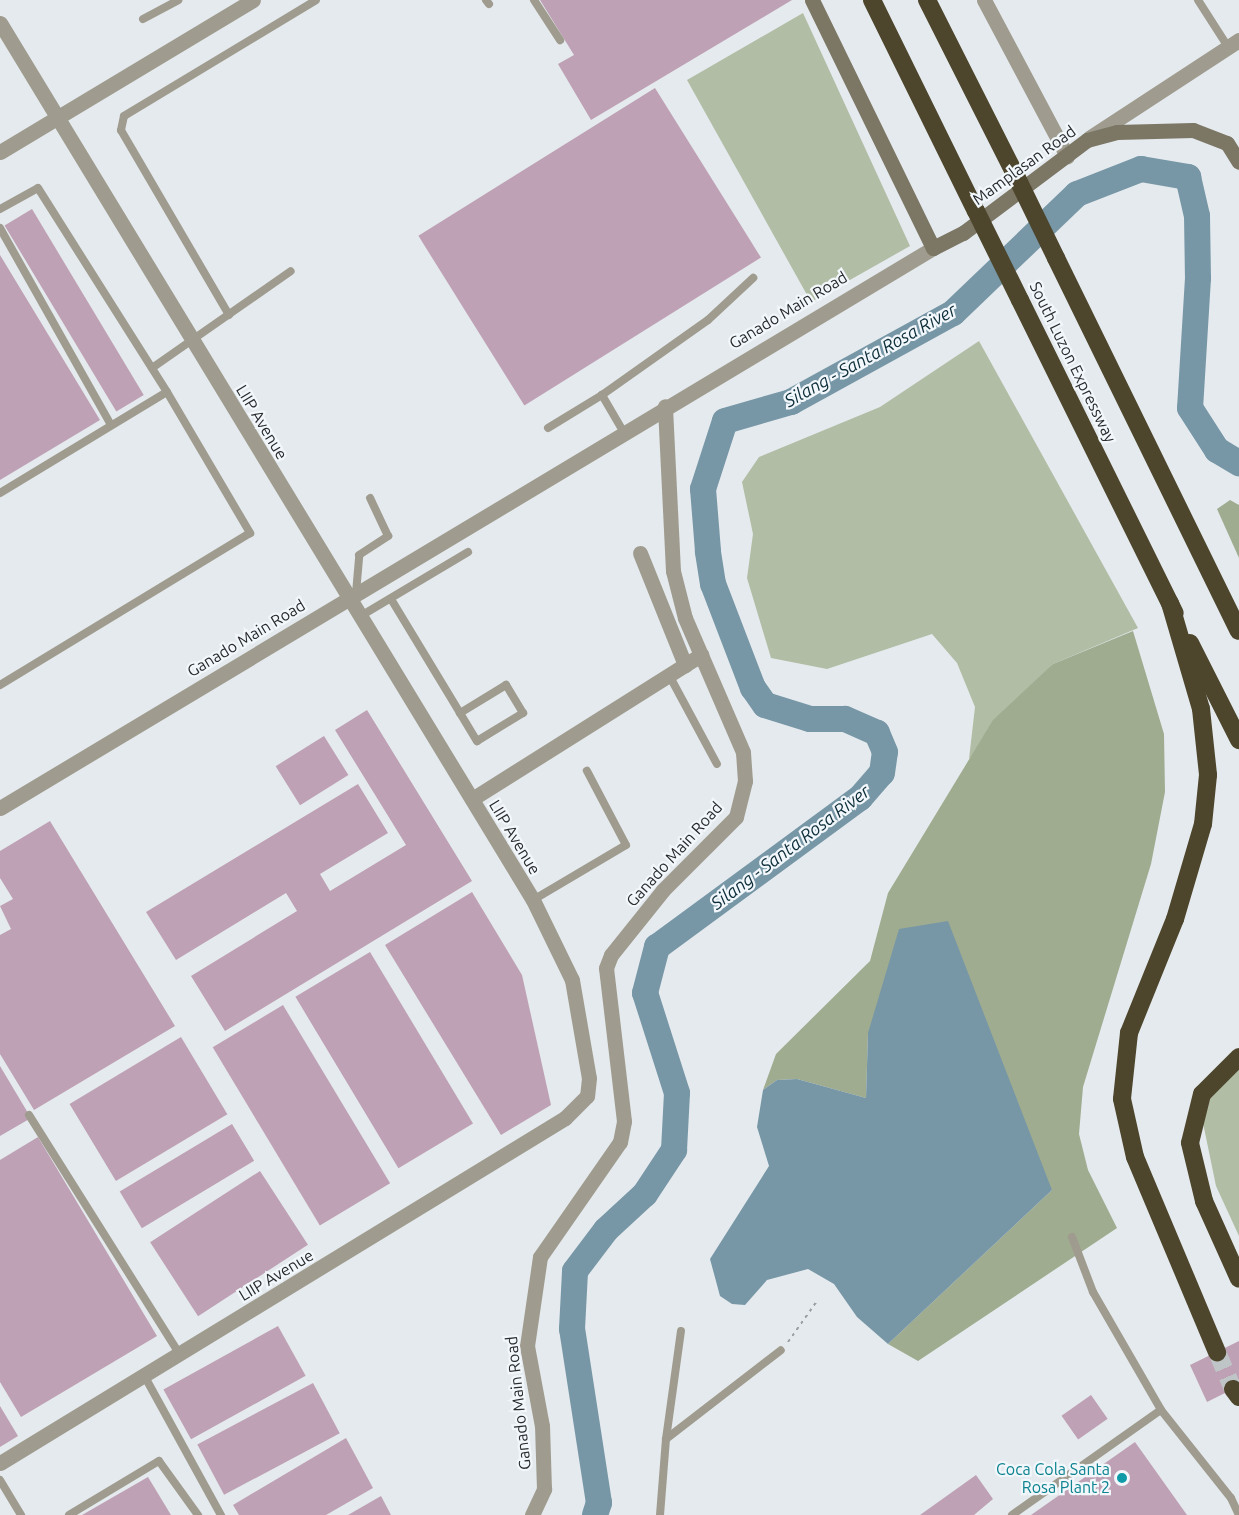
<!DOCTYPE html>
<style>
body{margin:0}
#map{position:relative;width:1239px;height:1515px;overflow:hidden;background:#e5eaee;font-family:Ubuntu,sans-serif}
div>[style]{position:absolute}
[style*='--x']{left:calc(var(--x)*1px);top:calc(var(--y)*1px);width:calc(var(--w)*1px);rotate:calc(var(--a)*1deg)}
.green>*{inset:0;background:#b1bda4}
.forest>*{inset:0;background:#9fac90}
.water>*{inset:0;background:#7797a6}
.river>*{height:26px;margin:-13px;padding:0 13px;transform-origin:13px;border-radius:13px;background:#7797a6}
.building>*{inset:0;background:#bea1b4;transform-origin:0 0}
.highway-tunnel>*{height:18px;margin-top:-9px;transform-origin:0;background:repeating-linear-gradient(90deg,#bfc4c7 0 18px,transparent 0 27px)}
.path>*{height:2px;margin-top:-1px;transform-origin:0;background:repeating-linear-gradient(90deg,#9a9ea1 0 3px,transparent 0 7.5px)}
.lane>*{height:8px;margin:-4px;padding:0 4px;transform-origin:4px;border-radius:4px;background:#9f9c8f}
.street>*{height:15px;margin:-7.5px;padding:0 7.5px;transform-origin:7.5px;border-radius:7.5px;background:#9f9c8f}
.secondary>*{height:15px;margin:-7.5px;padding:0 7.5px;transform-origin:7.5px;border-radius:7.5px;background:#7c7664}
.highway>*{height:18px;margin:-9px;padding:0 9px;transform-origin:9px;border-radius:9px;background:#4d462c}
.highway-bridge>*{height:18px;margin:-9px;padding:0 9px;transform-origin:9px;border-radius:9px;background:#4d462c}
.dots>*{width:16px;height:16px;translate:-50% -50%;box-sizing:border-box;border:3px solid #f2f7fb;border-radius:50%}
span{translate:-50% -50%;white-space:nowrap;text-align:center;line-height:1.15;-webkit-text-stroke:4.5px #f2f7fb;paint-order:stroke}
.street-label{font-size:16px;color:#282a2c}
.culture-label{font-size:16px;color:#0d838f}
.right{translate:-100% -50%;text-align:right}
.water-label{font-size:18px;color:#0d2d39;font-style:italic}
</style>
<div id="map">
<div class="green">
<i style="clip-path:polygon(803px 13px,910px 246px,811px 302px,687px 80px)"></i>
<i style="clip-path:polygon(979px 341px,1138px 628px,1053px 664px,969px 759px,975px 707px,957px 663px,932px 634px,827px 669px,771px 658px,747px 578px,753px 534px,742px 482px,759px 457px,880px 407px)"></i>
<i style="clip-path:polygon(1239px 1068px,1239px 1236px,1216px 1186px,1202px 1118px,1211px 1094px)"></i>
</div>
<div class="forest">
<i style="clip-path:polygon(1230px 500px,1239px 505px,1239px 558px,1217px 509px)"></i>
<i style="clip-path:polygon(1133px 631px,1164px 734px,1165px 792px,1151px 864px,1083px 1087px,1079px 1134px,1088px 1170px,1117px 1228px,918px 1361px,888px 1344px,1052px 1190px,868px 1033px,866px 1098px,797px 1079px,777px 1080px,763px 1090px,776px 1054px,870px 961px,888px 893px,993px 720px,1053px 664px)"></i>
</div>
<div class="water">
<i style="clip-path:polygon(948px 921px,1052px 1190px,888px 1344px,857px 1317px,834px 1284px,808px 1269px,767px 1280px,745px 1305px,732px 1304px,720px 1296px,710px 1259px,769px 1166px,757px 1127px,763px 1090px,777px 1080px,797px 1079px,866px 1098px,868px 1033px,899px 929px)"></i>
</div>
<div class="river">
<i style="--x:595;--y:1515;--w:13;--a:-72"></i>
<i style="--x:599;--y:1503;--w:176;--a:-98.8"></i>
<i style="--x:572;--y:1329;--w:58;--a:-87"></i>
<i style="--x:575;--y:1271;--w:51;--a:-52.9"></i>
<i style="--x:606;--y:1230;--w:53;--a:-42.7"></i>
<i style="--x:645;--y:1194;--w:53;--a:-56.6"></i>
<i style="--x:674;--y:1150;--w:57;--a:-87"></i>
<i style="--x:677;--y:1093;--w:105;--a:-107.7"></i>
<i style="--x:645;--y:993;--w:48;--a:-75.4"></i>
<i style="--x:657;--y:947;--w:252;--a:-36.3"></i>
<i style="--x:860;--y:798;--w:33;--a:-49"></i>
<i style="--x:882;--y:773;--w:21;--a:-82"></i>
<i style="--x:885;--y:752;--w:21;--a:-113"></i>
<i style="--x:877;--y:733;--w:35;--a:-156"></i>
<i style="--x:845;--y:719;--w:35;--a:180"></i>
<i style="--x:810;--y:719;--w:47;--a:-162.7"></i>
<i style="--x:765;--y:705;--w:21;--a:-125"></i>
<i style="--x:753;--y:688;--w:111;--a:-111"></i>
<i style="--x:713;--y:584;--w:33;--a:-99"></i>
<i style="--x:708;--y:551;--w:62;--a:-94.6"></i>
<i style="--x:703;--y:489;--w:71;--a:-72.1"></i>
<i style="--x:725;--y:421;--w:69;--a:-16.1"></i>
<i style="--x:791;--y:402;--w:185;--a:-28.8"></i>
<i style="--x:953;--y:313;--w:172;--a:-43.8"></i>
<i style="--x:1077;--y:194;--w:69;--a:-21.3"></i>
<i style="--x:1141;--y:169;--w:48;--a:9.7"></i>
<i style="--x:1188;--y:177;--w:40;--a:77"></i>
<i style="--x:1197;--y:216;--w:62;--a:89.1"></i>
<i style="--x:1198;--y:278;--w:130;--a:93.5"></i>
<i style="--x:1190;--y:408;--w:50;--a:57.3"></i>
<i style="--x:1217;--y:450;--w:26;--a:31"></i>
</div>
<div class="building">
<i style="clip-path:polygon(540px 0,792px 0,591px 120px,558px 64px,574px 55px)"></i>
<i style="left:655px;top:88px;width:200px;height:279px;rotate:58deg"></i>
<i style="left:32px;top:209px;width:217px;height:32px;rotate:59deg"></i>
<i style="clip-path:polygon(0 255px,100px 420px,0 480px)"></i>
<i style="clip-path:polygon(367px 710px,472px 881px,225px 1031px,191px 976px,297px 911px,286px 893px,176px 960px,146px 912px,358px 784px,388px 833px,320px 874px,330px 891px,406px 845px,335px 730px)"></i>
<i style="left:324px;top:736px;width:46px;height:57px;rotate:58deg"></i>
<i style="clip-path:polygon(50px 821px,175px 1026px,34px 1110px,0 1054px,0 935px,11px 929px,0 906px,13px 899px,0 878px,0 851px)"></i>
<i style="clip-path:polygon(472px 892px,522px 975px,551px 1105px,501px 1135px,385px 945px)"></i>
<i style="left:370px;top:952px;width:200px;height:87px;rotate:59deg"></i>
<i style="left:283px;top:1005px;width:208px;height:82px;rotate:59deg"></i>
<i style="left:181px;top:1037px;width:90px;height:130px;rotate:59deg"></i>
<i style="clip-path:polygon(0 1066px,31px 1118px,0 1136px)"></i>
<i style="left:232px;top:1124px;width:43px;height:131px;rotate:59deg"></i>
<i style="clip-path:polygon(38px 1137px,157px 1336px,21px 1417px,0 1382px,0 1160px)"></i>
<i style="left:260px;top:1171px;width:88px;height:131px;rotate:57deg"></i>
<i style="left:278px;top:1326px;width:57px;height:131px;rotate:61deg"></i>
<i style="clip-path:polygon(1239px 1341px,1239px 1386px,1207px 1402px,1190px 1365px)"></i>
<i style="left:313px;top:1383px;width:57px;height:131px;rotate:62deg"></i>
<i style="left:1091px;top:1395px;width:29px;height:36px;rotate:55deg"></i>
<i style="clip-path:polygon(0 1406px,18px 1436px,0 1447px)"></i>
<i style="clip-path:polygon(346px 1438px,373px 1488px,326px 1515px,239px 1515px,233px 1505px)"></i>
<i style="clip-path:polygon(1135px 1442px,1187px 1515px,1031px 1515px)"></i>
<i style="clip-path:polygon(976px 1475px,993px 1499px,974px 1515px,920px 1515px)"></i>
<i style="clip-path:polygon(148px 1477px,171px 1515px,82px 1515px)"></i>
<i style="clip-path:polygon(381px 1496px,391px 1515px,348px 1515px)"></i>
</div>
<div class="highway-tunnel">
<i style="--x:1217;--y:1352;--w:40;--a:66.6"></i>
</div>
<div class="path">
<i style="--x:788;--y:1342;--w:50;--a:-54.7"></i>
</div>
<div class="lane">
<i style="--x:486;--y:0;--w:5;--a:53"></i>
<i style="--x:534;--y:0;--w:48;--a:57"></i>
<i style="--x:1198;--y:0;--w:56;--a:57.4"></i>
<i style="--x:143;--y:19;--w:40;--a:-28"></i>
<i style="--x:0;--y:209;--w:43;--a:-28.9"></i>
<i style="--x:38;--y:188;--w:241;--a:57.7"></i>
<i style="--x:0;--y:228;--w:226;--a:60.6"></i>
<i style="--x:229;--y:315;--w:214;--a:-120.3"></i>
<i style="--x:121;--y:130;--w:14;--a:-78"></i>
<i style="--x:124;--y:116;--w:224;--a:-31.1"></i>
<i style="--x:152;--y:368;--w:169;--a:-34.9"></i>
<i style="--x:548;--y:428;--w:63;--a:-31.4"></i>
<i style="--x:623;--y:431;--w:42;--a:-120.3"></i>
<i style="--x:602;--y:395;--w:130;--a:-35.3"></i>
<i style="--x:708;--y:320;--w:62;--a:-43"></i>
<i style="--x:0;--y:493;--w:195;--a:-31.2"></i>
<i style="--x:167;--y:392;--w:164;--a:59.5"></i>
<i style="--x:250;--y:533;--w:293;--a:148.7"></i>
<i style="--x:356;--y:593;--w:38;--a:-85"></i>
<i style="--x:359;--y:555;--w:35;--a:-33"></i>
<i style="--x:388;--y:536;--w:42;--a:-115.3"></i>
<i style="--x:391;--y:599;--w:133;--a:58.8"></i>
<i style="--x:460;--y:713;--w:33;--a:59"></i>
<i style="--x:477;--y:741;--w:54;--a:-31.3"></i>
<i style="--x:523;--y:713;--w:33;--a:-121"></i>
<i style="--x:506;--y:685;--w:54;--a:148.7"></i>
<i style="--x:359;--y:617;--w:127;--a:-30.8"></i>
<i style="--x:669;--y:675;--w:101;--a:61.7"></i>
<i style="--x:533;--y:900;--w:108;--a:-30.6"></i>
<i style="--x:626;--y:845;--w:84;--a:-117.8"></i>
<i style="--x:29;--y:1115;--w:284;--a:57.8"></i>
<i style="--x:1072;--y:1237;--w:59;--a:69.1"></i>
<i style="--x:1093;--y:1292;--w:136;--a:60"></i>
<i style="--x:145;--y:1377;--w:158;--a:61.2"></i>
<i style="--x:666;--y:1439;--w:109;--a:-82.1"></i>
<i style="--x:0;--y:1480;--w:41;--a:59"></i>
<i style="--x:69;--y:1515;--w:105;--a:-31"></i>
<i style="--x:159;--y:1461;--w:67;--a:54.2"></i>
<i style="--x:660;--y:1515;--w:76;--a:-85.5"></i>
<i style="--x:666;--y:1439;--w:145;--a:-37.7"></i>
<i style="--x:1012;--y:1515;--w:182;--a:-35.2"></i>
<i style="--x:1161;--y:1410;--w:112;--a:51.5"></i>
<i style="--x:1231;--y:1498;--w:19;--a:65"></i>
</div>
<div class="street">
<i style="--x:984;--y:0;--w:177;--a:62"></i>
<i style="--x:0;--y:23;--w:1026;--a:58.71"></i>
<i style="--x:533;--y:900;--w:89;--a:64"></i>
<i style="--x:572;--y:980;--w:99;--a:80.2"></i>
<i style="--x:589;--y:1078;--w:18;--a:96"></i>
<i style="--x:587;--y:1096;--w:31;--a:135"></i>
<i style="--x:565;--y:1118;--w:662;--a:148.59"></i>
<i style="--x:1089;--y:138;--w:179;--a:-33.2"></i>
<i style="--x:0;--y:152;--w:295;--a:-31"></i>
<i style="--x:640;--y:553;--w:121;--a:68.1"></i>
<i style="--x:472;--y:799;--w:271;--a:-32.2"></i>
<i style="--x:0;--y:808;--w:1088;--a:-30.97"></i>
<i style="--x:532;--y:1515;--w:29;--a:-65"></i>
<i style="--x:544;--y:1489;--w:63;--a:-91.8"></i>
<i style="--x:542;--y:1426;--w:81;--a:-100.6"></i>
<i style="--x:527;--y:1346;--w:90;--a:-81.7"></i>
<i style="--x:540;--y:1257;--w:140;--a:-55.2"></i>
<i style="--x:620;--y:1142;--w:21;--a:-79"></i>
<i style="--x:624;--y:1121;--w:154;--a:-96.7"></i>
<i style="--x:606;--y:968;--w:14;--a:-69"></i>
<i style="--x:611;--y:955;--w:83;--a:-51.3"></i>
<i style="--x:663;--y:890;--w:103;--a:-45"></i>
<i style="--x:736;--y:817;--w:37;--a:-76"></i>
<i style="--x:745;--y:781;--w:29;--a:-94"></i>
<i style="--x:743;--y:752;--w:146;--a:-113.4"></i>
<i style="--x:685;--y:618;--w:49;--a:-104.3"></i>
<i style="--x:673;--y:571;--w:165;--a:-92.8"></i>
</div>
<div class="secondary">
<i style="--x:812;--y:0;--w:276;--a:64"></i>
<i style="--x:933;--y:248;--w:34;--a:-27"></i>
<i style="--x:963;--y:233;--w:155;--a:-36.9"></i>
<i style="--x:1087;--y:140;--w:31;--a:-15"></i>
<i style="--x:1117;--y:132;--w:76;--a:-1.5"></i>
<i style="--x:1193;--y:130;--w:36;--a:21"></i>
<i style="--x:1227;--y:143;--w:22;--a:58"></i>
</div>
<div class="highway">
<i style="--x:872;--y:0;--w:235;--a:63.8"></i>
<i style="--x:927;--y:0;--w:199;--a:63.2"></i>
<i style="--x:1056;--y:258;--w:415;--a:63.9"></i>
<i style="--x:1020;--y:300;--w:349;--a:63.7"></i>
<i style="--x:1170;--y:603;--w:110;--a:73.7"></i>
<i style="--x:1201;--y:709;--w:66;--a:83.9"></i>
<i style="--x:1208;--y:775;--w:49;--a:95.8"></i>
<i style="--x:1203;--y:824;--w:99;--a:106.4"></i>
<i style="--x:1175;--y:919;--w:123;--a:112"></i>
<i style="--x:1129;--y:1033;--w:66;--a:96.1"></i>
<i style="--x:1122;--y:1099;--w:59;--a:77.4"></i>
<i style="--x:1135;--y:1157;--w:212;--a:67.2"></i>
<i style="--x:1190;--y:643;--w:109;--a:63.2"></i>
<i style="--x:1239;--y:1057;--w:52;--a:135"></i>
<i style="--x:1202;--y:1094;--w:50;--a:103.8"></i>
<i style="--x:1190;--y:1143;--w:60;--a:76.4"></i>
<i style="--x:1204;--y:1201;--w:85;--a:65.8"></i>
<i style="--x:1233;--y:1389;--w:10;--a:53"></i>
</div>
<div class="highway-bridge">
<i style="--x:1017;--y:178;--w:89;--a:64"></i>
<i style="--x:976;--y:211;--w:99;--a:63.7"></i>
</div>
<div class="dots">
<i style="left:1122px;top:1478px;background:#0f9aa8"></i>
</div>
<div class="street-label">
<span style="left:1024px;top:165px;rotate:-36deg">Mamplasan Road</span>
<span style="left:788px;top:310px;rotate:-31deg">Ganado Main Road</span>
<span style="left:1073px;top:362px;rotate:64deg">South Luzon Expressway</span>
<span style="left:262px;top:422px;rotate:59deg">LIIP Avenue</span>
<span style="left:246px;top:638px;rotate:-31deg">Ganado Main Road</span>
<span style="left:515px;top:837px;rotate:59deg">LIIP Avenue</span>
<span style="left:674px;top:854px;rotate:-48deg">Ganado Main Road</span>
<span style="left:276px;top:1275px;rotate:-31deg">LIIP Avenue</span>
<span style="left:518px;top:1403px;rotate:-96deg">Ganado Main Road</span>
</div>
<div class="culture-label">
<span class="right" style="left:1110px;top:1478px">Coca Cola Santa<br>Rosa Plant 2</span>
</div>
<div class="water-label">
<span style="left:870px;top:355px;rotate:-29deg">Silang - Santa Rosa River</span>
<span style="left:790px;top:847px;rotate:-37deg">Silang - Santa Rosa River</span>
</div>
</div>
